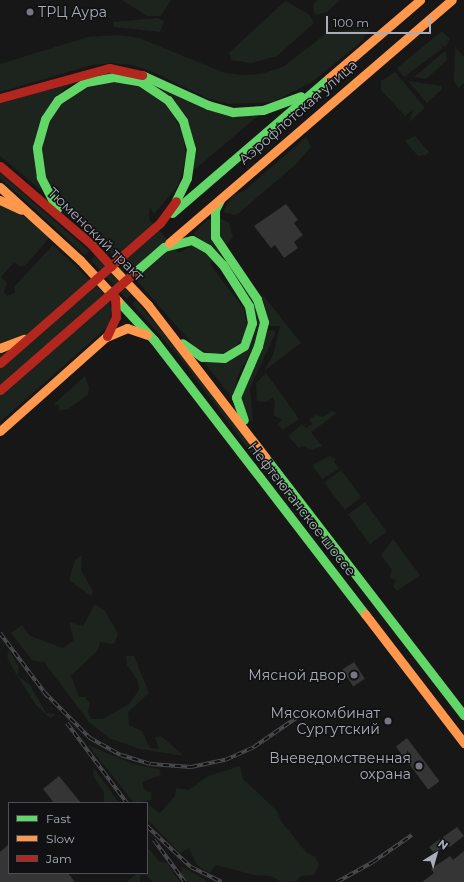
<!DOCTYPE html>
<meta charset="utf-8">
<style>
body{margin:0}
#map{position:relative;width:464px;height:882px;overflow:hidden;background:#171717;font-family:Montserrat,sans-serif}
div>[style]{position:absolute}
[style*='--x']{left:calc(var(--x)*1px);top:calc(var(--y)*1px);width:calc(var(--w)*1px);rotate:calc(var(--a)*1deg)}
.green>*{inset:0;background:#1d241e;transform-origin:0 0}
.building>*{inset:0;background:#353536;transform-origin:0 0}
.fast>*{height:9px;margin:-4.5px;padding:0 4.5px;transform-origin:4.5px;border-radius:4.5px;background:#63d668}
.slow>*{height:9px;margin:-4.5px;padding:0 4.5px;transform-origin:4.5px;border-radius:4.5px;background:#ff974d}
.jam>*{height:9px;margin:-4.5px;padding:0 4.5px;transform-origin:4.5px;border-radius:4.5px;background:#b3261e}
.rail>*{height:3.5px;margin-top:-1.75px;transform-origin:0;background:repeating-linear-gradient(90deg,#111113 0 6px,#4b4c4f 0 12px);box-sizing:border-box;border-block:1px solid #4b4c4f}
.dots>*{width:11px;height:11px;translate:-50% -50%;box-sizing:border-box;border:2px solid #111113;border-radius:50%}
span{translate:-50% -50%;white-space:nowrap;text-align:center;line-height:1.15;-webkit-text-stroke:3px #111113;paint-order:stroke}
.poi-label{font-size:14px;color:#a8adb8}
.left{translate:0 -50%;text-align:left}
.right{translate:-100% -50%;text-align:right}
.street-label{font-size:14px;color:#a8adb8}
.legend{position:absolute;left:8px;top:802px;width:140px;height:72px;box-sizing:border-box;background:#111113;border:1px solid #4d4f55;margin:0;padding:5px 7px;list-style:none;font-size:12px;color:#a8adb8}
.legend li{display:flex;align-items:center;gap:8px;height:20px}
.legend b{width:20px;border:1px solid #4d4f55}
.north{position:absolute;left:416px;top:834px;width:40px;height:40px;-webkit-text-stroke:3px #111113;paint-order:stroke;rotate:37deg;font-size:11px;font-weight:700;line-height:16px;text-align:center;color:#a8adb8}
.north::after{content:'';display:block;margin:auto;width:14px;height:18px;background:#a8adb8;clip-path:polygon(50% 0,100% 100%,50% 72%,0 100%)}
.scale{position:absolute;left:326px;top:16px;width:105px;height:18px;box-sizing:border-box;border:2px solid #a8adb8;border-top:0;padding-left:5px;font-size:12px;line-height:14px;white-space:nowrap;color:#a8adb8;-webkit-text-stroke:3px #111113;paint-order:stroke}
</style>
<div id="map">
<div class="green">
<i style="clip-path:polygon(122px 0,171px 0,161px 16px,147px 16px)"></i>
<i style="clip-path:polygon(317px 0,340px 0,327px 12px,315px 15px,313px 5px)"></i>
<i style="clip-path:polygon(285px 1px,309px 14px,314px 23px,277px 56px,251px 63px,231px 60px,229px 53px)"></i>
<i style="clip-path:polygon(157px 18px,164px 21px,160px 32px,114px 27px,113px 22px)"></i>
<i style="clip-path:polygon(371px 28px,360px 43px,312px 82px,273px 102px,228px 104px,207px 98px,153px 72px,132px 65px,111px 63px,92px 65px,0 92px,0 64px,88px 37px,118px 35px,139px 38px,225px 73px,244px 75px,261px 74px,283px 67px,327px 33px)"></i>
<i style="clip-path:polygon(442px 31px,450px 39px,445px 47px,440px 43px,443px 48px,404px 77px,397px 68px)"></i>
<i style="clip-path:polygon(455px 47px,464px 57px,464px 83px,459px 88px,454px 82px)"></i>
<i style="clip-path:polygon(445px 51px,447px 60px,426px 79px,414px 77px)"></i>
<i style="clip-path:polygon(395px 72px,425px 108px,409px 122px,413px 110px,405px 116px,381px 90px,381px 81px)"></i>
<i style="clip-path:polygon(94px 74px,65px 88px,42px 116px,34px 144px,41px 190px,0 156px,0 102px)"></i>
<i style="clip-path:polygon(118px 81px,143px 88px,157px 96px,168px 106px,183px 133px,186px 159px,178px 186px,154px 214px,150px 207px,149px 219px,179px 253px,193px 245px,196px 238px,194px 233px,207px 220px,218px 217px,229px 223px,233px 237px,210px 264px,244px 309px,247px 326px,242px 341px,228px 352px,212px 354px,195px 347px,125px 267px,60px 204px,45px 177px,42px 146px,49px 121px,57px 107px,67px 96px,93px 84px)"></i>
<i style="clip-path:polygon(408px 81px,442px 86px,441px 90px,427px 103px)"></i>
<i style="clip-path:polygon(157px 86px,229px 114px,259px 115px,193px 171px,194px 146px,187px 121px,173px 98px)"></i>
<i style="clip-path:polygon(415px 136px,429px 152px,426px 155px,418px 156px,405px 141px)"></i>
<i style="clip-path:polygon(306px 137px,311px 147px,296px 164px,239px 213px,234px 215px,223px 212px,233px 195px,244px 191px)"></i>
<i style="clip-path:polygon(0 173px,89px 251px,85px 255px,0 178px)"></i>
<i style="clip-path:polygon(0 204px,28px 219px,49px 238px,25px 266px,19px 266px,14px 262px,1px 277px,7px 283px,4px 292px,7px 296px,15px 293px,14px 287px,53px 245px,105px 294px,112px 310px,109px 324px,103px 331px,0 422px)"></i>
<i style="left:95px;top:256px;width:53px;height:6px;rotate:47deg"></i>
<i style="clip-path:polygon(242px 288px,253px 301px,260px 318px,259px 336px,238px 375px,233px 399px,204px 362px,233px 359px,253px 338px,256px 318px)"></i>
<i style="clip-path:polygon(262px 294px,301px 343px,264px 371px,273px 355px,280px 326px,269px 326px)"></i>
<i style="clip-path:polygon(136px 300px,182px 356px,291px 499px,288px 502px,180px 358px,132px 304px)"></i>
<i style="clip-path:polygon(268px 330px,275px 331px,275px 334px,250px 388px,253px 423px,245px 412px,241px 395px)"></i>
<i style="clip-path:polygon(266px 373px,299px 419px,283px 430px,278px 424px,282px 420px,273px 415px,275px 402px,273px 397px,266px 402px,257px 401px,256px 383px)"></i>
<i style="clip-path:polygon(85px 376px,89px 388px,88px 395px,68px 409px,59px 411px,59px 406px,54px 404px)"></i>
<i style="clip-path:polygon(332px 411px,337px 413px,311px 432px,322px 446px,310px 450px,304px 446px,299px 448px,288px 436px,302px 424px,306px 428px,312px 424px,309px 419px,316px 415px,323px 417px)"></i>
<i style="clip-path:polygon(330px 456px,337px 459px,334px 461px,339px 469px,322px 479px,312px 465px)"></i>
<i style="left:341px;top:470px;width:34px;height:21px;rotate:53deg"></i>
<i style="left:365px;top:502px;width:37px;height:21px;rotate:54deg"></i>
<i style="clip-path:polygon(393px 539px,420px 575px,397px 591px,393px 586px,396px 581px,390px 577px,392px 570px,381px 555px)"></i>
<i style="clip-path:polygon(82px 555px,81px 570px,93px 591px,91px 596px,69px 580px,75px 560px)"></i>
<i style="clip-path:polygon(95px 604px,105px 611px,118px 634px,114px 644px,100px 642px,98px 650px,71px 676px,79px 697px,85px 697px,90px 704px,88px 712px,91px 719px,103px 719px,129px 704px,139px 690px,138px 681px,127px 665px,126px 656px,134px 656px,149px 693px,128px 712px,129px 725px,142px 731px,150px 748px,159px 749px,155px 737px,161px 736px,184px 756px,140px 749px,109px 738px,89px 722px,44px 662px,33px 661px,11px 633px,22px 625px,30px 636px,63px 648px,74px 640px,69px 622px,83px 626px)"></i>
<i style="clip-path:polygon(9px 651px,19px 666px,18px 676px,30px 685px,46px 713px,56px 714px,50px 718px,36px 705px,13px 669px,7px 656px)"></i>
<i style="clip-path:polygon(88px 745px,133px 764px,159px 769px,161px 775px,142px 782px,144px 789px,151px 793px,151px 800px,134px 803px)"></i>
<i style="clip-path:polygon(240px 766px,243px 779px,277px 811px,281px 821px,306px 852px,315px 857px,319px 865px,314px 875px,301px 876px,297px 881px,281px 882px,271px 876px,254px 875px,216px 865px,210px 873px,197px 865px,189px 848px,180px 853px,147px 819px,147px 804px,160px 813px,175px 796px,176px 788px,189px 790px,208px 776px)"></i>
<i style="clip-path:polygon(94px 768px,119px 803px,104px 803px,104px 792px,93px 776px)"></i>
<i style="clip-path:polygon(147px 847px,159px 861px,167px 863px,180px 882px,152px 882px,146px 875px,140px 875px,140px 882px,127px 882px,137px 873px,147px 873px)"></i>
<i style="clip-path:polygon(181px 866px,204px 879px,206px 882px,187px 882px,182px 875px)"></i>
</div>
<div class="building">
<i style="clip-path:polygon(286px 204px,298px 220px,294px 223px,303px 235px,294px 242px,298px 248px,284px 258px,275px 245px,271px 248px,254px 226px)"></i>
<i style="left:354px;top:662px;width:20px;height:14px;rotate:57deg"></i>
<i style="left:407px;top:738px;width:54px;height:14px;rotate:53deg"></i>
<i style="clip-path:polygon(59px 776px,81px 803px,54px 803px,43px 789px)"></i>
<i style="clip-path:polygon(457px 827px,464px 836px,451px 846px,433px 852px,429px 847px)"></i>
<i style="clip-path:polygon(9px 844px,9px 873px,68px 873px,75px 882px,0 882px,0 852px)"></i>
<i style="clip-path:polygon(464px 851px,464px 882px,422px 882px,434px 873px,431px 869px,450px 856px,453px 860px)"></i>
</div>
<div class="fast">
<i style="--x:142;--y:75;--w:72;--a:24.4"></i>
<i style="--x:208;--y:105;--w:26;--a:16"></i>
<i style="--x:233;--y:112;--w:30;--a:-4"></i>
<i style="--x:263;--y:110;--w:40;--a:-20.2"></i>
<i style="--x:220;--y:200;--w:11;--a:117"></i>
<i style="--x:215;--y:210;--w:27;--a:90"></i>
<i style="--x:215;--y:237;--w:75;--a:55.9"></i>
<i style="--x:257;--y:299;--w:24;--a:73"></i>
<i style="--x:264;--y:322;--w:25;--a:104"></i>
<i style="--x:258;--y:346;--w:56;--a:113.3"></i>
<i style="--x:236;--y:397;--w:24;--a:71"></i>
<i style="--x:57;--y:209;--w:36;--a:-117"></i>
<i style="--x:41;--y:177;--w:30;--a:-98"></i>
<i style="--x:37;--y:147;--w:29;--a:-74"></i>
<i style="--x:45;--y:119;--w:23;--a:-56"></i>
<i style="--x:58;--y:100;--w:33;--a:-33"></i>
<i style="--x:86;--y:82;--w:28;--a:-10"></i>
<i style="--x:114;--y:77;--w:27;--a:10"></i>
<i style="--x:141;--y:82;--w:32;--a:34"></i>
<i style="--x:168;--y:100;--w:26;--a:54"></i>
<i style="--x:183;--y:121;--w:29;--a:74"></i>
<i style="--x:191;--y:149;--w:29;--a:98"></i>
<i style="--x:187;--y:178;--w:25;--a:116"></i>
<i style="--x:172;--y:213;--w:207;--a:-40.7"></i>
<i style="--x:134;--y:273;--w:40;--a:-41"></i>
<i style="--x:164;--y:247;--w:29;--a:-14"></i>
<i style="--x:192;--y:240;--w:18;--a:29"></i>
<i style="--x:208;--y:249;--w:22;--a:47"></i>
<i style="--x:223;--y:265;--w:49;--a:57.6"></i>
<i style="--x:249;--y:306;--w:17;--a:80"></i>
<i style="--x:252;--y:323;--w:24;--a:109"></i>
<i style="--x:244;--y:346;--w:23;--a:149"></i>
<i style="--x:224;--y:358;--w:22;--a:-177"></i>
<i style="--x:202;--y:357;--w:24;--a:-145"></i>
<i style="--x:118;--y:301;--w:53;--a:47.3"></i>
<i style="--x:154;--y:340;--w:346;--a:52.4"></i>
<i style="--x:265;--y:457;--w:326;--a:52.4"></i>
</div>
<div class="slow">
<i style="--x:329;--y:78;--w:120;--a:-40.6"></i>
<i style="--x:0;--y:187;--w:108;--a:42.4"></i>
<i style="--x:80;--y:260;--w:56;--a:47.2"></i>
<i style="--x:0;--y:200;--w:23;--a:25"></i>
<i style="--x:169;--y:243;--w:373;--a:-40.7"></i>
<i style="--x:111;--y:266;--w:54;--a:46.5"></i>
<i style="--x:148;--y:305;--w:192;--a:52.4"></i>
<i style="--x:0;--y:348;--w:26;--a:-21"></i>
<i style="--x:0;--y:431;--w:142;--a:-41.6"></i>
<i style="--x:106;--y:337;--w:23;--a:-23"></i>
<i style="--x:127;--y:328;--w:21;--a:19"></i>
<i style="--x:365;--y:614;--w:163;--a:52.5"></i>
</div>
<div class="jam">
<i style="--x:0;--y:98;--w:113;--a:-15.4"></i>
<i style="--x:109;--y:68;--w:34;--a:12"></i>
<i style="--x:0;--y:166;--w:120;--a:40.6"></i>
<i style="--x:91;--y:244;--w:30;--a:48"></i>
<i style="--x:107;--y:336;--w:21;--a:-65"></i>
<i style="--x:116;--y:317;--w:20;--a:-93"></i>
<i style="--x:0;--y:363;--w:213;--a:-41.2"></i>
<i style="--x:160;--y:223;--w:27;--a:-54"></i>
<i style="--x:0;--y:390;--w:178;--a:-41.1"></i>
</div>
<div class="rail">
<i style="--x:0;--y:633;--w:80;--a:53.1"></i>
<i style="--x:45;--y:693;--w:64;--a:45"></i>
<i style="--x:90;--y:738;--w:35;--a:29"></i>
<i style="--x:121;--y:755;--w:31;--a:17"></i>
<i style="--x:151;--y:764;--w:40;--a:4.3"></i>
<i style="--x:191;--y:767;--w:35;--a:-12"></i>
<i style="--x:225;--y:760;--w:32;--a:-24"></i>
<i style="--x:254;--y:747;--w:51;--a:-34.6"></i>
<i style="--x:67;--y:723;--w:100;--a:53.1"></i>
<i style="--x:147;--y:826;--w:60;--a:43"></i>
<i style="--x:191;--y:867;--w:34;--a:26"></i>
<i style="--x:154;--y:840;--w:52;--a:53.6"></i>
<i style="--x:337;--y:882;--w:41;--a:-29.1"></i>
<i style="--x:373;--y:862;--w:47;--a:-34.7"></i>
</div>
<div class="dots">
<i style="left:30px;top:12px;background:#757880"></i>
<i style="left:354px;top:675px;background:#757880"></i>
<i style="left:388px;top:721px;background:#757880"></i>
<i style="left:419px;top:766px;background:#757880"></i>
</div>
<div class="poi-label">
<span class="left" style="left:38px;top:12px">ТРЦ Аура</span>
<span class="right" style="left:346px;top:675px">Мясной двор</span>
<span class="right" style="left:380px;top:721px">Мясокомбинат<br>Сургутский</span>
<span class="right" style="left:411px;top:766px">Вневедомственная<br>охрана</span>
</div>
<div class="street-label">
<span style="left:298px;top:112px;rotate:-41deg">Аэрофлотская улица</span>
<span style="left:96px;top:234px;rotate:44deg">Тюменский тракт</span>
<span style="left:302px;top:509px;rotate:52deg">Нефтеюганское шоссе</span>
</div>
<ul class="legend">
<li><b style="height:5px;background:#63d668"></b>Fast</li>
<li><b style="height:5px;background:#ff974d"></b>Slow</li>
<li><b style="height:5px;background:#b3261e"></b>Jam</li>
</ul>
<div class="north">N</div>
<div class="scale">100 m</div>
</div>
